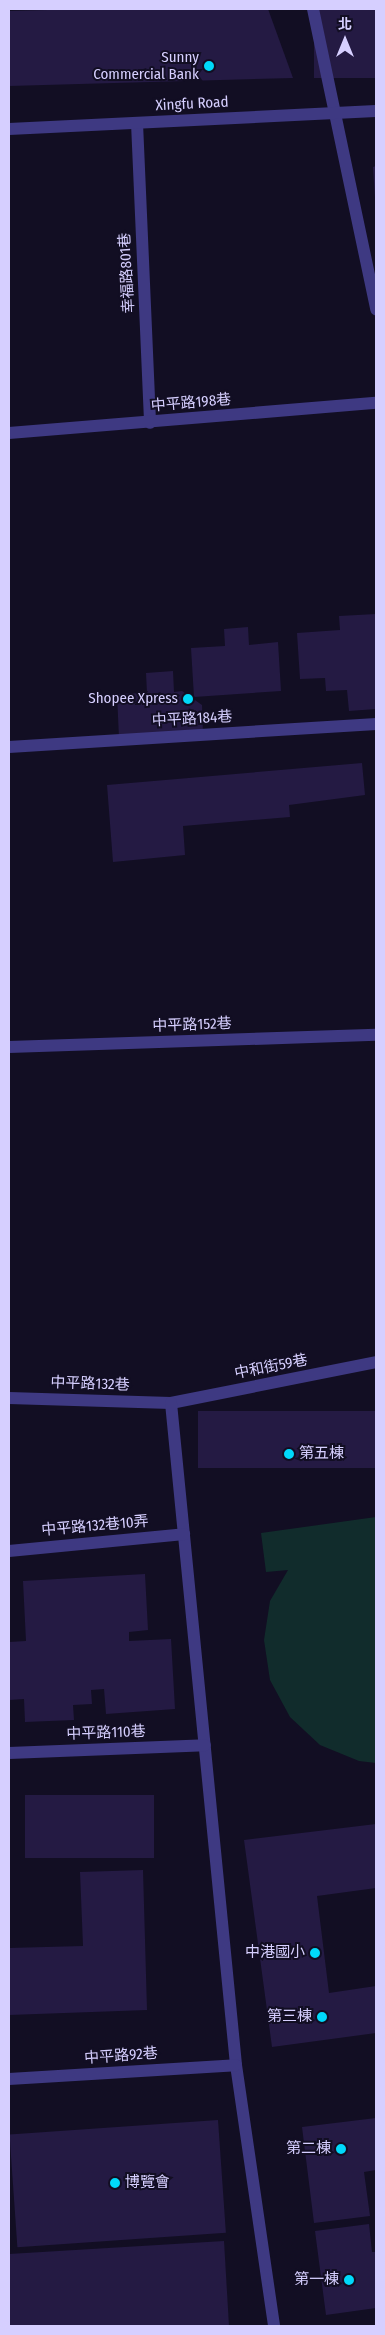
<!DOCTYPE html>
<meta charset="utf-8">
<style>
body{margin:0}
#map{position:relative;width:385px;height:2335px;overflow:hidden;background:#120e23;font-family:"Fira Sans Condensed","Noto Sans TC",sans-serif}
div>[style]{position:absolute}
[style*='--x']{left:calc(var(--x)*1px);top:calc(var(--y)*1px);width:calc(var(--w)*1px);rotate:calc(var(--a)*1deg)}
.green>*{inset:0;background:#112c2c}
.building>*{inset:0;background:#241a43;transform-origin:0 0}
.minor>*{height:12px;margin:-6px;padding:0 6px;transform-origin:6px;border-radius:6px;background:#3e3982}
.dots>*{width:14px;height:14px;translate:-50% -50%;box-sizing:border-box;border:2px solid #120e23;border-radius:50%}
span{translate:-50% -50%;white-space:nowrap;text-align:center;line-height:1.15;-webkit-text-stroke:4px #120e23;paint-order:stroke}
.poi-label{font-size:15px;color:#d6cfff}
.right{translate:-100% -50%;text-align:right}
.left{translate:0 -50%;text-align:left}
.street-label{font-size:15px;color:#d6cfff}
.frame{position:absolute;inset:0;border:10px solid #d6cfff;pointer-events:none}
.north{position:absolute;left:320px;top:15px;width:50px;height:50px;-webkit-text-stroke:4px #120e23;paint-order:stroke;rotate:0deg;font-size:14px;font-weight:700;line-height:20px;text-align:center;color:#d6cfff}
.north::after{content:'';display:block;margin:auto;width:18px;height:22px;background:#d6cfff;clip-path:polygon(50% 0,100% 100%,50% 72%,0 100%)}
</style>
<div id="map">
<div class="green">
<i style="clip-path:polygon(376px 1517px,376px 1763px,359px 1761px,320px 1745px,290px 1717px,270px 1680px,264px 1640px,270px 1601px,288px 1570px,266px 1572px,261px 1533px)"></i>
</div>
<div class="building">
<i style="clip-path:polygon(86px 9px,268px 9px,293px 78px,9px 86px,9px 11px)"></i>
<i style="left:314px;top:9px;width:62px;height:69px"></i>
<i style="clip-path:polygon(376px 166px,376px 198px,375px 198px,373px 167px)"></i>
<i style="clip-path:polygon(376px 614px,376px 709px,349px 711px,347px 690px,326px 691px,325px 678px,300px 679px,297px 633px,340px 630px,339px 616px)"></i>
<i style="clip-path:polygon(248px 627px,249px 645px,278px 642px,281px 691px,194px 697px,191px 648px,225px 646px,224px 629px)"></i>
<i style="clip-path:polygon(173px 671px,174px 692px,182px 691px,202px 705px,203px 734px,119px 738px,117px 694px,147px 693px,146px 673px)"></i>
<i style="clip-path:polygon(362px 763px,365px 795px,289px 805px,290px 817px,183px 826px,185px 855px,113px 862px,107px 785px)"></i>
<i style="left:376px;top:1411px;width:57px;height:178px;rotate:90deg"></i>
<i style="clip-path:polygon(145px 1574px,148px 1630px,129px 1632px,129px 1641px,171px 1639px,175px 1709px,106px 1714px,104px 1689px,91px 1690px,92px 1704px,73px 1705px,74px 1720px,25px 1722px,24px 1699px,9px 1700px,9px 1642px,26px 1641px,23px 1581px)"></i>
<i style="left:25px;top:1795px;width:129px;height:63px"></i>
<i style="clip-path:polygon(376px 1824px,376px 1888px,317px 1896px,329px 1993px,376px 1986px,376px 2033px,272px 2047px,244px 1840px)"></i>
<i style="clip-path:polygon(143px 1870px,147px 2010px,9px 2015px,9px 1948px,83px 1946px,80px 1872px)"></i>
<i style="clip-path:polygon(376px 2118px,376px 2170px,364px 2172px,370px 2216px,314px 2223px,302px 2127px)"></i>
<i style="left:218px;top:2120px;width:113px;height:209px;rotate:86deg"></i>
<i style="clip-path:polygon(369px 2224px,372px 2252px,376px 2252px,376px 2308px,326px 2315px,315px 2231px)"></i>
<i style="clip-path:polygon(224px 2241px,229px 2326px,9px 2326px,9px 2254px)"></i>
</div>
<div class="minor">
<i style="--x:313;--y:9;--w:307;--a:78.1"></i>
<i style="--x:137;--y:123;--w:300;--a:87.5"></i>
<i style="--x:9;--y:129;--w:367;--a:-2.8"></i>
<i style="--x:9;--y:433;--w:368;--a:-4.7"></i>
<i style="--x:9;--y:747;--w:368;--a:-3.6"></i>
<i style="--x:9;--y:1047;--w:367;--a:-1.9"></i>
<i style="--x:9;--y:1398;--w:162;--a:1.8"></i>
<i style="--x:171;--y:1403;--w:209;--a:-11.3"></i>
<i style="--x:171;--y:1403;--w:665;--a:84.39"></i>
<i style="--x:236;--y:2065;--w:264;--a:81.7"></i>
<i style="--x:9;--y:1551;--w:176;--a:-5.5"></i>
<i style="--x:9;--y:1753;--w:196;--a:-2.3"></i>
<i style="--x:9;--y:2079;--w:227;--a:-3.5"></i>
</div>
<div class="dots">
<i style="left:209px;top:66px;background:#00d9fa"></i>
<i style="left:188px;top:699px;background:#00d9fa"></i>
<i style="left:289px;top:1454px;background:#00d9fa"></i>
<i style="left:315px;top:1953px;background:#00d9fa"></i>
<i style="left:322px;top:2017px;background:#00d9fa"></i>
<i style="left:341px;top:2149px;background:#00d9fa"></i>
<i style="left:115px;top:2183px;background:#00d9fa"></i>
<i style="left:349px;top:2280px;background:#00d9fa"></i>
</div>
<div class="poi-label">
<span class="right" style="left:199px;top:66px">Sunny<br>Commercial Bank</span>
<span class="right" style="left:178px;top:699px">Shopee Xpress</span>
<span class="left" style="left:299px;top:1454px">第五棟</span>
<span class="right" style="left:305px;top:1953px">中港國小</span>
<span class="right" style="left:312px;top:2017px">第三棟</span>
<span class="right" style="left:331px;top:2149px">第二棟</span>
<span class="left" style="left:125px;top:2183px">博覽會</span>
<span class="right" style="left:339px;top:2280px">第一棟</span>
</div>
<div class="street-label">
<span style="left:192px;top:104px;rotate:-3deg">Xingfu Road</span>
<span style="left:127px;top:273px;rotate:-93deg">幸福路801巷</span>
<span style="left:191px;top:403px;rotate:-5deg">中平路198巷</span>
<span style="left:192px;top:719px;rotate:-3deg">中平路184巷</span>
<span style="left:192px;top:1025px;rotate:-2deg">中平路152巷</span>
<span style="left:271px;top:1367px;rotate:-11deg">中和街59巷</span>
<span style="left:90px;top:1384px;rotate:2deg">中平路132巷</span>
<span style="left:95px;top:1526px;rotate:-5deg">中平路132巷10弄</span>
<span style="left:106px;top:1733px;rotate:-2deg">中平路110巷</span>
<span style="left:121px;top:2056px;rotate:-4deg">中平路92巷</span>
</div>
<div class="frame"></div>
<div class="north">北</div>
</div>
